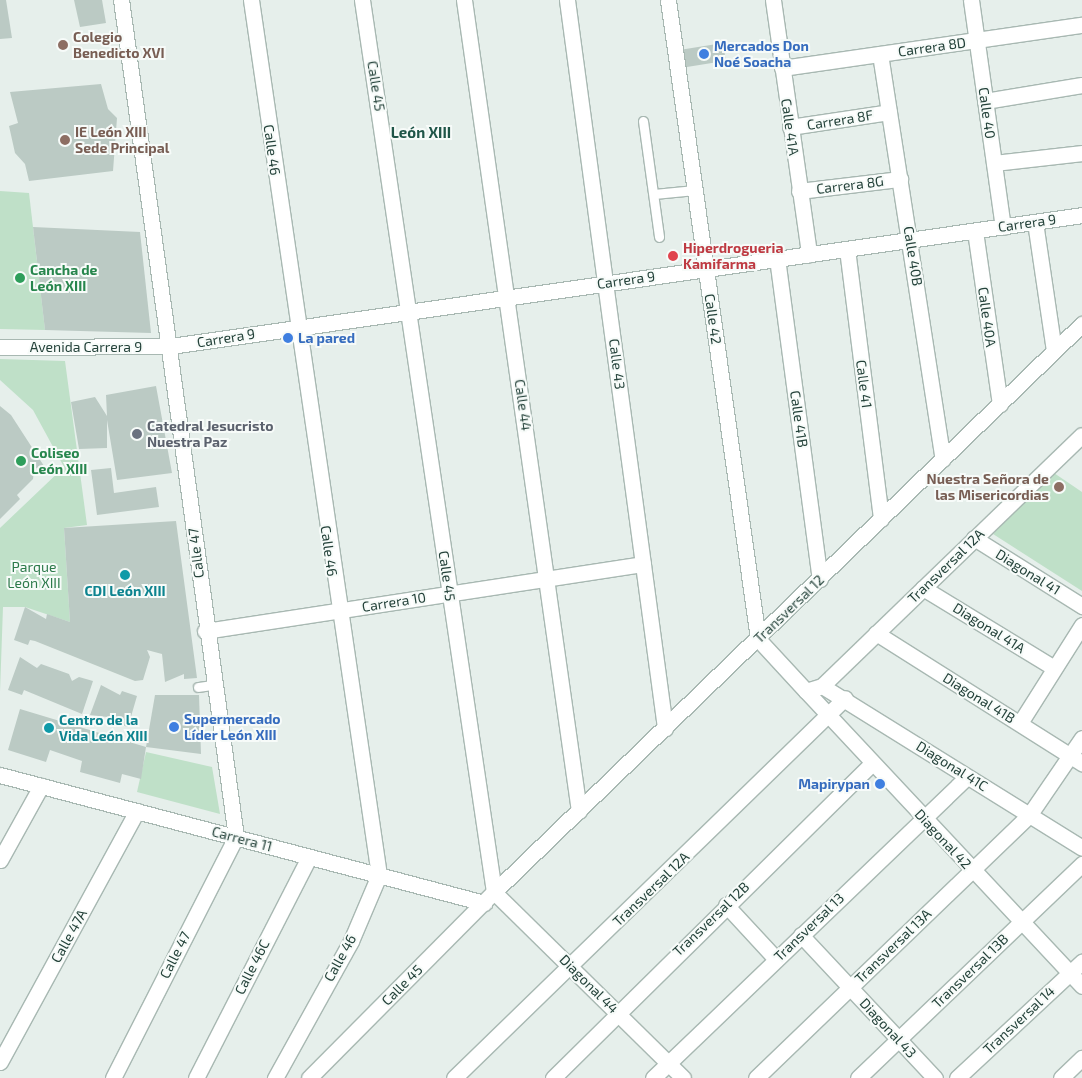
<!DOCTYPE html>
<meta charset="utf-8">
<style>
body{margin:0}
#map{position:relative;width:1082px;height:1078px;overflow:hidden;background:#e6efeb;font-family:"Exo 2",sans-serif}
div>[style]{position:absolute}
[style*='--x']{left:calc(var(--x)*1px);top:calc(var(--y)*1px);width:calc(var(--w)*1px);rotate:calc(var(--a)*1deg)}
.green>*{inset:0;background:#bfe0c8}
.building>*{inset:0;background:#bbcac4;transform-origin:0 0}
.roads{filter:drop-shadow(1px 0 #a8b8b2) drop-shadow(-1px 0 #a8b8b2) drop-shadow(0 1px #a8b8b2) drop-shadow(0 -1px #a8b8b2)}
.service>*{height:9px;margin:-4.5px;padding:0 4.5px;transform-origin:4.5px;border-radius:4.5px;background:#fff}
.minor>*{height:15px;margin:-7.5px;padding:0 7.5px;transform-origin:7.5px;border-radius:7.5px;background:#fff}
.tertiary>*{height:15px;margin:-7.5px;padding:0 7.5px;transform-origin:7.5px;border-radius:7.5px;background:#fff}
.dots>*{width:14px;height:14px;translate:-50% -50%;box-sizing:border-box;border:2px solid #f7fbf9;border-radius:50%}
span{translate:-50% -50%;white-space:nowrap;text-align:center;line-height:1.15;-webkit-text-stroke:4px #f7fbf9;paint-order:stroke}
.education-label{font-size:14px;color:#785e54;font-weight:700}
.left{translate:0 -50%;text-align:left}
.right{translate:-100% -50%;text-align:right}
.shop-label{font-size:14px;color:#366cbe;font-weight:700}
.street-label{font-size:14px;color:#24423a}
.health-label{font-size:14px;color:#be3a42;font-weight:700}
.leisure-label{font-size:14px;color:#27864d;font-weight:700}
.worship-label{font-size:14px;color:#5b616d;font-weight:700}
.park-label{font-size:14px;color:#2d7a4b}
.culture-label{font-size:14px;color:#0d838f;font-weight:700}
.neighbourhood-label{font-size:15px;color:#1f5548;font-weight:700}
</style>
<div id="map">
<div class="green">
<i style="clip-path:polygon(0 191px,29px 193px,45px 330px,0 329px)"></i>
<i style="clip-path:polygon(0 359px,65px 361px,87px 525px,64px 528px,70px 622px,25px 607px,3px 607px,0 692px,0 528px,64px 467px,33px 410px,0 380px)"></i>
<i style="clip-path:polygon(1054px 473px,1082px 492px,1082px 591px,993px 534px)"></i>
<i style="clip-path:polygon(146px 752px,212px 767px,220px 814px,137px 792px)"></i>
</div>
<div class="building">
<i style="clip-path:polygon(0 0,6px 0,12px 38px,0 39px)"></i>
<i style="clip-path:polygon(74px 0,102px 0,106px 23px,80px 27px)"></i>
<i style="left:723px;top:43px;width:18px;height:41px;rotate:81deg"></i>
<i style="clip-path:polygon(101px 84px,108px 109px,117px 118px,113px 171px,29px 181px,25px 164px,15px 153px,9px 126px,18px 123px,10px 92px)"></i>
<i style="clip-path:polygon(33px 227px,140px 232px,151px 333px,45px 330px)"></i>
<i style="clip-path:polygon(156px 386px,172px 473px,117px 480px,107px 420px,107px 448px,79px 449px,71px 402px,95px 397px,107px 416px,106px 395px)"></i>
<i style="clip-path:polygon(0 406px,11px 415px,44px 466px,34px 469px,33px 479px,17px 495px,20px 499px,0 519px)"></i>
<i style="clip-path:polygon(111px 468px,114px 493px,156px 487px,159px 507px,97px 515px,91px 470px)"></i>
<i style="clip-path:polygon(176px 521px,197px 678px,184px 679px,184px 674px,165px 682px,162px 654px,147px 650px,150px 657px,143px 680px,135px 681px,35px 641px,30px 640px,28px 645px,14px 640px,25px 607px,46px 619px,47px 614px,70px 622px,64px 528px)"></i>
<i style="clip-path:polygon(20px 657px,37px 668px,41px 664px,69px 674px,72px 681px,79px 677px,93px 681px,82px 714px,24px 690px,22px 695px,8px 690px)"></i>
<i style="clip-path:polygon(101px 685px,120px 695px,122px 691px,137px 696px,128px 727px,115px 723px,116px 718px,90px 715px)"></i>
<i style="clip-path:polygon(155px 695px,199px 695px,201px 754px,146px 747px)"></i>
<i style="clip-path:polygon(20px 709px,146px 747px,141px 779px,122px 774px,120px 783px,80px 772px,82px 761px,50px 750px,46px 762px,8px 750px)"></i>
</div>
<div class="roads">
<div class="service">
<i style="--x:643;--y:121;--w:117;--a:82.1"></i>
<i style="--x:654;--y:194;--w:41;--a:-5.6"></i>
<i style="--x:198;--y:687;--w:15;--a:-8"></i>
</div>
<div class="minor">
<i style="--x:251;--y:0;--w:884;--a:81.68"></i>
<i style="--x:379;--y:875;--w:72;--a:113"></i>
<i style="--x:351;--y:941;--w:157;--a:119"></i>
<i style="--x:362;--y:0;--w:902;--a:81.58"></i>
<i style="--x:494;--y:892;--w:265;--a:44.5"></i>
<i style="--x:464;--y:0;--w:819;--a:81.93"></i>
<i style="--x:567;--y:0;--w:735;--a:82.33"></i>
<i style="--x:668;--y:0;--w:645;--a:81.98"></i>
<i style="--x:773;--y:0;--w:257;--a:81.9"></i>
<i style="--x:971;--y:0;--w:229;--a:82"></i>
<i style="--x:880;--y:54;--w:410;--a:81.2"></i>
<i style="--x:782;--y:68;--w:303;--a:-8.2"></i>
<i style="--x:985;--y:101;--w:98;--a:-9.4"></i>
<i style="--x:790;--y:127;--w:100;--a:-8.6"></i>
<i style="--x:994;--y:163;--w:89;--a:-6.5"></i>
<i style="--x:799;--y:191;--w:102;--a:-6.8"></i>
<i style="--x:1035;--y:222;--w:130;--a:81.6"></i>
<i style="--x:975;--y:231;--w:175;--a:81.8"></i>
<i style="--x:847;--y:249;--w:272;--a:82.8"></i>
<i style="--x:777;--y:258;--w:324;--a:82.4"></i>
<i style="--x:974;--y:538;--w:128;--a:32.2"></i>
<i style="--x:923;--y:588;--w:153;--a:31.4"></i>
<i style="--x:205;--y:631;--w:443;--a:-8.7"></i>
<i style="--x:822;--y:686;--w:306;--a:31.9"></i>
<i style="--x:806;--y:691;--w:404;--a:46.9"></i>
<i style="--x:1020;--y:723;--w:116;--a:-57.7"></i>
<i style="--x:0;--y:860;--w:85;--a:-61"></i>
<i style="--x:726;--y:905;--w:74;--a:47.2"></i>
<i style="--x:801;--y:935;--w:196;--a:46.9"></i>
<i style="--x:0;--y:1062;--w:286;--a:-61.4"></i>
<i style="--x:113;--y:1078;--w:271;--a:-63"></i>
<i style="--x:236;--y:837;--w:845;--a:-97.82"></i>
<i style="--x:196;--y:1078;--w:248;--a:-62.9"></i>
<i style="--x:454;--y:1078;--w:545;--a:-44.18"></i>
<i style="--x:553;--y:1078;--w:448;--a:-44.6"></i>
<i style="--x:653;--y:1078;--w:435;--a:-43.8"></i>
<i style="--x:756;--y:1078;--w:380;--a:-43.9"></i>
<i style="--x:1030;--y:814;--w:92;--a:-55.6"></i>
<i style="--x:858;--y:1078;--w:310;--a:-43.7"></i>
<i style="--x:957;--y:1078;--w:171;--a:-42.9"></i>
<i style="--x:1061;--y:1078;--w:29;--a:-44"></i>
</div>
<div class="tertiary">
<i style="--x:0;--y:347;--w:171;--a:-0.3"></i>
<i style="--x:171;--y:346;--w:920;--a:-8.18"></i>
<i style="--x:876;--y:633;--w:244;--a:32.3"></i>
<i style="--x:758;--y:639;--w:71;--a:47.3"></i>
<i style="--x:806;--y:691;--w:17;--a:-17"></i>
<i style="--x:822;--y:686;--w:361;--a:-44"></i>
<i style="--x:0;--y:775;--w:501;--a:14.81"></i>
<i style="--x:309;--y:1078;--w:262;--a:-45.2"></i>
<i style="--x:494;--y:892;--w:818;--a:-44.01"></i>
</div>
</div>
<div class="dots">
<i style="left:63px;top:45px;background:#8d6e63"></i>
<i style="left:704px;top:54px;background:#3f7fe0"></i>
<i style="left:65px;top:140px;background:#8d6e63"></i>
<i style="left:673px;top:256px;background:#e0444e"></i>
<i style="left:20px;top:278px;background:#2e9e5b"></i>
<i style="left:288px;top:338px;background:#3f7fe0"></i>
<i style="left:137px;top:434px;background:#6b7280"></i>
<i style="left:21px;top:461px;background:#2e9e5b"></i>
<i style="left:1059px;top:487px;background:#8d6e63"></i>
<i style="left:125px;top:575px;background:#0f9aa8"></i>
<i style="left:174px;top:727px;background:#3f7fe0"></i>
<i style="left:49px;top:728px;background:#0f9aa8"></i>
<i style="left:880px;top:784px;background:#3f7fe0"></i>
</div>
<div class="education-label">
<span class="left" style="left:73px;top:45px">Colegio<br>Benedicto XVI</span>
<span class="left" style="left:75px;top:140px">IE León XIII<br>Sede Principal</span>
<span class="right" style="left:1049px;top:487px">Nuestra Señora de<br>las Misericordias</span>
</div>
<div class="shop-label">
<span class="left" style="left:714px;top:54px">Mercados Don<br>Noé Soacha</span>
<span class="left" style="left:298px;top:338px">La pared</span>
<span class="left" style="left:184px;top:727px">Supermercado<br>Líder León XIII</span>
<span class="right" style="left:870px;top:784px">Mapirypan</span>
</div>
<div class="street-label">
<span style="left:932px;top:47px;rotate:-8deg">Carrera 8D</span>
<span style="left:376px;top:86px;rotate:81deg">Calle 45</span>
<span style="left:987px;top:113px;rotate:82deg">Calle 40</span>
<span style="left:840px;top:120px;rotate:-9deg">Carrera 8F</span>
<span style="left:790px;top:127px;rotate:82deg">Calle 41A</span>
<span style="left:272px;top:150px;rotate:82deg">Calle 46</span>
<span style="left:850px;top:185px;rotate:-7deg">Carrera 8G</span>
<span style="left:1027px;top:223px;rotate:-8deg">Carrera 9</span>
<span style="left:913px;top:256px;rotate:81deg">Calle 40B</span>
<span style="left:626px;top:280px;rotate:-8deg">Carrera 9</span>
<span style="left:987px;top:317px;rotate:82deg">Calle 40A</span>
<span style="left:713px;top:319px;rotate:82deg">Calle 42</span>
<span style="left:226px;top:338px;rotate:-9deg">Carrera 9</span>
<span style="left:86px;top:347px">Avenida Carrera 9</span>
<span style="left:617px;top:364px;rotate:83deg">Calle 43</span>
<span style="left:864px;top:384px;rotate:83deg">Calle 41</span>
<span style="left:523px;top:405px;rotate:82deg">Calle 44</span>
<span style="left:799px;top:419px;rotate:82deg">Calle 41B</span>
<span style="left:329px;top:551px;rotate:82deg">Calle 46</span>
<span style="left:196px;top:553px;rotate:-97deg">Calle 47</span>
<span style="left:946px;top:566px;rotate:-44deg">Transversal 12A</span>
<span style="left:1028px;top:572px;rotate:32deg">Diagonal 41</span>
<span style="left:447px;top:576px;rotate:82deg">Calle 45</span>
<span style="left:394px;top:602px;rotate:-9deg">Carrera 10</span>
<span style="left:789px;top:609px;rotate:-44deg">Transversal 12</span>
<span style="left:989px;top:628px;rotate:32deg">Diagonal 41A</span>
<span style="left:979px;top:698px;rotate:32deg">Diagonal 41B</span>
<span style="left:952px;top:766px;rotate:32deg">Diagonal 41C</span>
<span style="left:242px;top:839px;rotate:15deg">Carrera 11</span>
<span style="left:943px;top:839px;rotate:47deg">Diagonal 42</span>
<span style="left:651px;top:889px;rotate:-44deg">Transversal 12A</span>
<span style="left:711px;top:919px;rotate:-44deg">Transversal 12B</span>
<span style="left:809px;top:927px;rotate:-44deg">Transversal 13</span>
<span style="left:69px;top:936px;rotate:-61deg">Calle 47A</span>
<span style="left:893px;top:946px;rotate:-44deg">Transversal 13A</span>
<span style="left:175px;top:955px;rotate:-63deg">Calle 47</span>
<span style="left:340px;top:958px;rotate:-61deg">Calle 46</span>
<span style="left:252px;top:967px;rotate:-63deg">Calle 46C</span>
<span style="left:970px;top:971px;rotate:-44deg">Transversal 13B</span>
<span style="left:589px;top:984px;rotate:45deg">Diagonal 44</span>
<span style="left:402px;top:985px;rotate:-45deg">Calle 45</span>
<span style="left:1019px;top:1020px;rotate:-43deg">Transversal 14</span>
<span style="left:888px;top:1028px;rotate:47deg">Diagonal 43</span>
</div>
<div class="health-label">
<span class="left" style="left:683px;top:256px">Hiperdrogueria<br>Kamifarma</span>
</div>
<div class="leisure-label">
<span class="left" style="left:30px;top:278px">Cancha de<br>León XIII</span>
<span class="left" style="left:31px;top:461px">Coliseo<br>León XIII</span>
</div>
<div class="worship-label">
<span class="left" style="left:147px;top:434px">Catedral Jesucristo<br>Nuestra Paz</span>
</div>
<div class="park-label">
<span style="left:34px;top:575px">Parque<br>León XIII</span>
</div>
<div class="culture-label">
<span style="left:125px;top:591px">CDI León XIII</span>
<span class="left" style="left:59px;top:728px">Centro de la<br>Vida León XIII</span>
</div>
<div class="neighbourhood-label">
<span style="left:421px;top:133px">León XIII</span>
</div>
</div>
